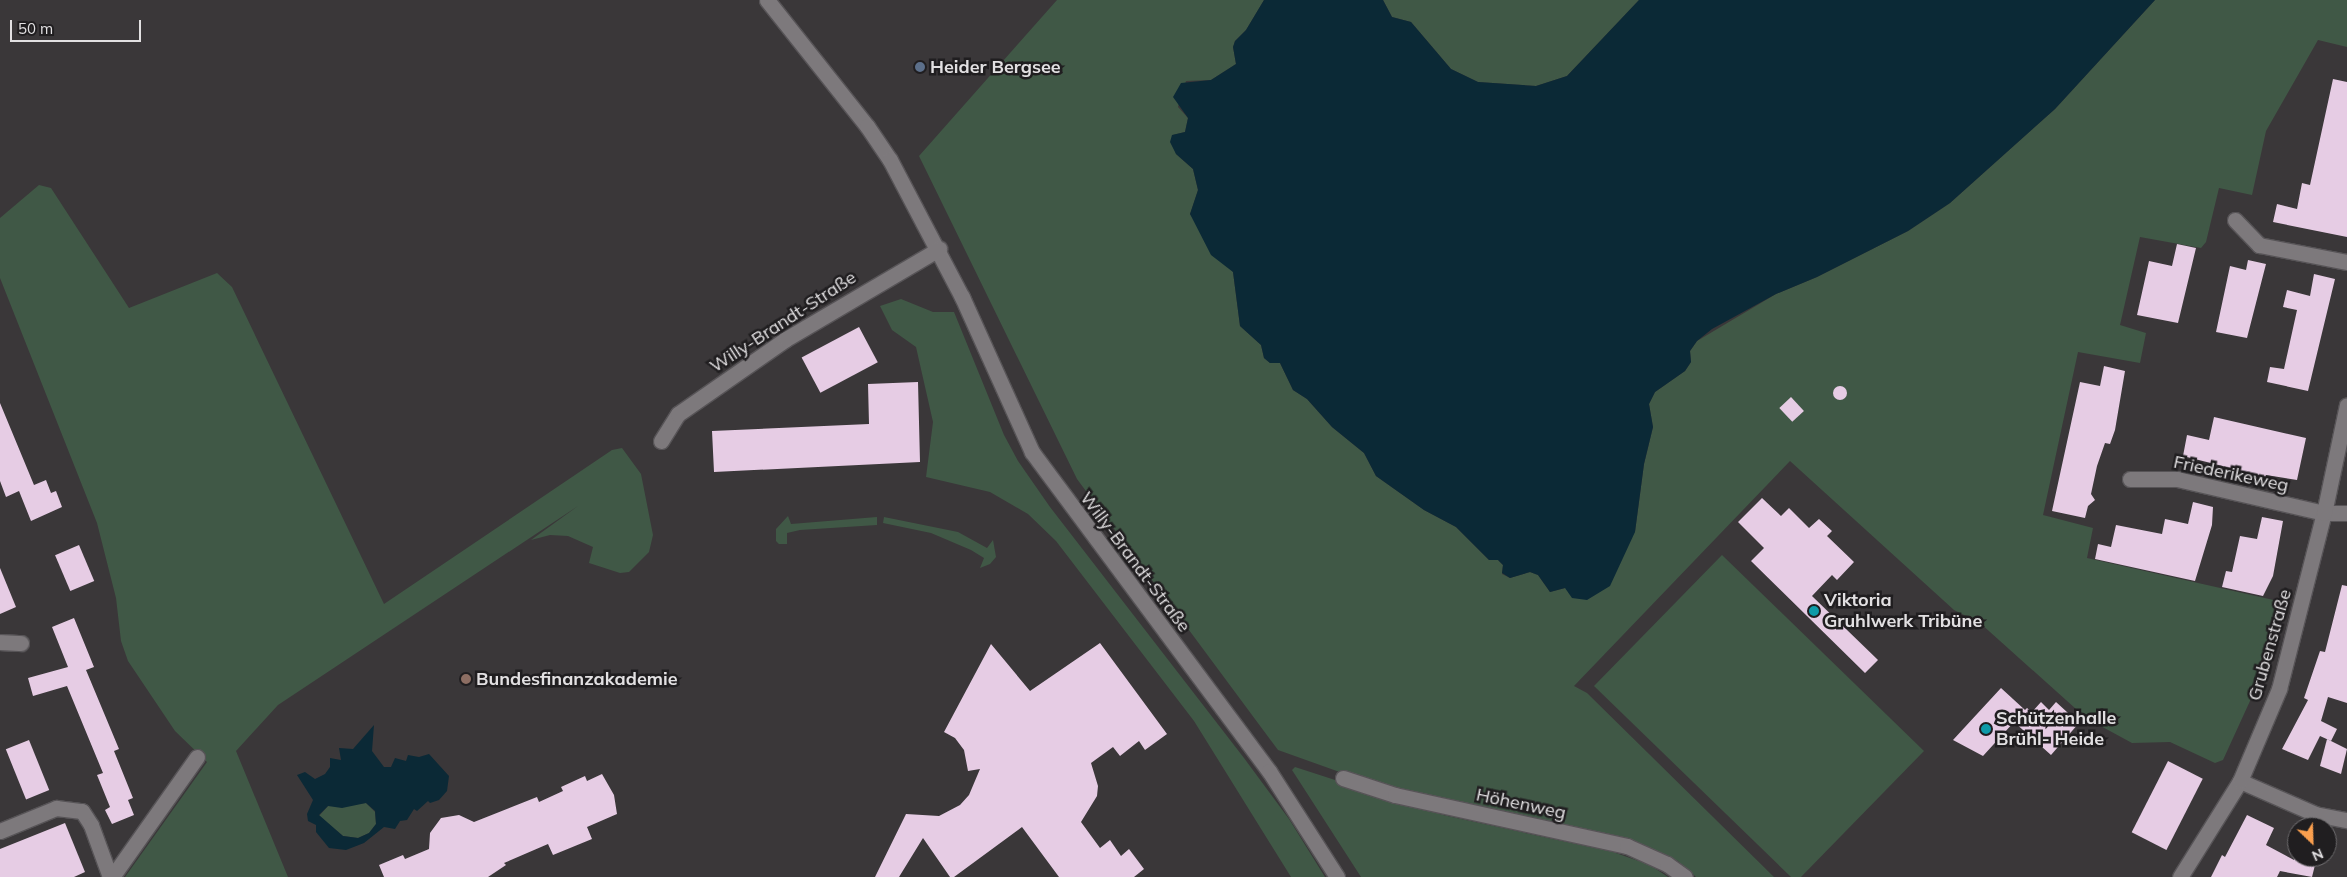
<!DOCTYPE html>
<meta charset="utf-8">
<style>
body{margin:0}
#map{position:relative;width:2347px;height:877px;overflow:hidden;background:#3a3739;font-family:Mulish,sans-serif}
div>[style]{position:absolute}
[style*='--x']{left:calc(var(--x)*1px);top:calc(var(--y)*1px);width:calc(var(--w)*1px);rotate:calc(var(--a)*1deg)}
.green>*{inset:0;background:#405846}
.water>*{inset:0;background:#0b2936}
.building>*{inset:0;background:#e6cce4;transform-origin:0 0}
.round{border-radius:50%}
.roads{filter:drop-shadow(1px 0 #575457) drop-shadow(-1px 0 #575457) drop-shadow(0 1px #575457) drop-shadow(0 -1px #575457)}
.street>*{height:15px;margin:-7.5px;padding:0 7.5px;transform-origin:7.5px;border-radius:7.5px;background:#7d797c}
.dots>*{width:14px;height:14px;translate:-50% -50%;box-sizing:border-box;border:2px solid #201e20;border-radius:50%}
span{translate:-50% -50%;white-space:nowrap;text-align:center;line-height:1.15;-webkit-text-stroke:5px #201e20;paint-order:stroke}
.poi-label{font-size:18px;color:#e2e0e2;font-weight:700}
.left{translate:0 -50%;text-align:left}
.street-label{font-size:18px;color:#e2e0e2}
.north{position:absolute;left:2287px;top:817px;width:50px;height:50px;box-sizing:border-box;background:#201e20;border:1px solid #6e6c6e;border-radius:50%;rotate:156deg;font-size:14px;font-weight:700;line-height:20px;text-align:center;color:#e2e0e2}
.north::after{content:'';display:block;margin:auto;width:18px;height:22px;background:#fa9f4e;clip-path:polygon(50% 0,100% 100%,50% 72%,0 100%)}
.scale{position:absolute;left:10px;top:20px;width:131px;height:22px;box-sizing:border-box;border:2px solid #e2e0e2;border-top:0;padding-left:6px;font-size:15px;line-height:18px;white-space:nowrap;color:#e2e0e2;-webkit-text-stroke:4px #201e20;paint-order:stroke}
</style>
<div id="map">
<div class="green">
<i style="clip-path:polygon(1057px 0,1264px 0,1246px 30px,1235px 41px,1233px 47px,1236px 64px,1211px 80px,1186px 81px,1178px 107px,1188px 118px,1185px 132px,1173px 135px,1176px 154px,1193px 169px,1198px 190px,1190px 214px,1233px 272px,1240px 326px,1261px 345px,1264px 358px,1270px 363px,1280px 363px,1293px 390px,1307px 399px,1332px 427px,1364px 453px,1376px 476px,1424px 510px,1456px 527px,1489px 560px,1498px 560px,1503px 565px,1502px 574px,1510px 578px,1530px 572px,1538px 575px,1550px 592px,1565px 588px,1635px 532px,1644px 464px,1653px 427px,1649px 404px,1655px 392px,1685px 371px,1691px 362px,1690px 351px,1697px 341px,1776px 294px,1817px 277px,1908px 231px,1950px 203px,2055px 109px,2155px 0,2347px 0,2347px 47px,2318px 40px,2266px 131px,2252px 195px,2219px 188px,2206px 242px,2201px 248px,2140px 237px,2120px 325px,2146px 333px,2140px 363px,2078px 352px,2043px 515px,2093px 528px,2087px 558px,2278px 601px,2250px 701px,2223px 760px,2215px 763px,2170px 742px,2132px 743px,2086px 718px,1980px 623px,1954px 610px,1790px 461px,1574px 686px,1587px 693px,1774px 877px,1696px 877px,1678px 861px,1634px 841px,1362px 780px,1278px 750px,1077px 479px,919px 156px)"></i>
<i style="clip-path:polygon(1383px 0,1639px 0,1567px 76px,1536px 86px,1478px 82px,1451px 69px,1411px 22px,1392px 17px)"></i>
<i style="clip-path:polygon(39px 185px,51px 188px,129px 308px,217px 273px,232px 287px,384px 604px,612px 450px,622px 448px,641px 474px,653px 535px,649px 552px,629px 572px,620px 573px,589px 563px,593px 547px,568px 536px,550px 535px,531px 540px,578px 506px,278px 705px,236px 751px,288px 877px,125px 877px,207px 762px,175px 731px,128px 661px,121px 641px,116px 598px,97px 523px,0 278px,0 218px)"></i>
<i style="clip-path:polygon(901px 299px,933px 312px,954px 312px,1004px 435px,1018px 461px,1050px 507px,1244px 758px,1289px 819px,1325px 877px,1291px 877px,1194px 721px,1056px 541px,1028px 514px,990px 492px,926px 477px,933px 422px,916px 347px,892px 330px,880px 306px)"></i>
<i style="clip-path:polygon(788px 516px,791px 524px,877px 517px,877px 525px,800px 530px,787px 533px,787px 544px,779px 544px,776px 541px,776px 529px)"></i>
<i style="clip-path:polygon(884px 517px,958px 532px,987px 548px,993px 540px,996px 557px,990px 564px,980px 568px,984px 558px,971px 550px,931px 533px,883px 523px)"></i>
<i style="clip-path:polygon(1722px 555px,1924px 751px,1801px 877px,1791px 877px,1594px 686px)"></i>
<i style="clip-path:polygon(1295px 767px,1443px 815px,1613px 852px,1650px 865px,1668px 877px,1361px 877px,1292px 770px)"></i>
<i style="clip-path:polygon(366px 803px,375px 812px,376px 824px,369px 833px,358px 838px,343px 836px,319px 816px,328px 806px)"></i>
</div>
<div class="water">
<i style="clip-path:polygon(1264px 0,1383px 0,1392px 17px,1411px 22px,1451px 69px,1478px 82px,1536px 86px,1567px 76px,1639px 0,2155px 0,2055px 109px,1950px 203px,1908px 231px,1817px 277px,1776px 294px,1712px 329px,1697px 341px,1690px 351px,1691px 362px,1685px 371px,1655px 392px,1649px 404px,1653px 427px,1644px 464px,1635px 532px,1610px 586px,1587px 600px,1572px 598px,1565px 588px,1550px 592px,1538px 575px,1530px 572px,1510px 578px,1502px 573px,1503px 565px,1498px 560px,1489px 560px,1456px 527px,1424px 510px,1376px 476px,1364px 453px,1332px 427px,1307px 399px,1293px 390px,1280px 363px,1270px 363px,1264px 358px,1261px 345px,1240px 326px,1233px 272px,1211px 255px,1190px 214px,1198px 190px,1193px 169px,1176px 154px,1170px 142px,1172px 135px,1185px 132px,1188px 118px,1173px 97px,1181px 83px,1211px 80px,1236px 64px,1233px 47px,1235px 41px,1246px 30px)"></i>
<i style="clip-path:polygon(evenodd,374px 725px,372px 751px,384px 767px,391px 767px,395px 758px,406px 761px,408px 755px,419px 757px,429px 754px,449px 776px,447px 791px,439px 800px,430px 803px,428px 801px,417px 811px,414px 809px,407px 820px,400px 821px,395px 829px,384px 827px,364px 843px,346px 850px,329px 848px,316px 832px,316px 825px,308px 821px,307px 814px,313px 800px,297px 775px,305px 772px,315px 779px,325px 774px,330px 767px,330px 758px,341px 760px,339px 748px,353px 749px,374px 725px,366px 803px,375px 811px,376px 824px,369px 833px,358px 838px,343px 836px,319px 815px,328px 806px,342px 808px,366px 803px)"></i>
</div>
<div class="building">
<i style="clip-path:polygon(2333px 79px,2347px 82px,2347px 237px,2273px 222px,2277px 204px,2297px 209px,2302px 183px,2310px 185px)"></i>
<i style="clip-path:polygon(2177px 244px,2196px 248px,2178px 323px,2137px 315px,2149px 261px,2172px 266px)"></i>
<i style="clip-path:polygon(2248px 260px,2266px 264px,2247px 338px,2216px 332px,2230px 266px,2246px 270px)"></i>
<i style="clip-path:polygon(2314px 274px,2335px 279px,2308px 391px,2267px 382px,2270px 367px,2284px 369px,2297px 310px,2283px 307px,2287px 290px,2310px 296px)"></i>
<i style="left:859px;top:327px;width:40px;height:65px;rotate:62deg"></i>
<i style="clip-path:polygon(2104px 366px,2125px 371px,2115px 430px,2110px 444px,2105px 443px,2097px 466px,2091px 494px,2095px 500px,2088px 506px,2085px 518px,2052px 511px,2080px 382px,2100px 386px)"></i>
<i style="clip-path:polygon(918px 382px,920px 462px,714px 472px,712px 431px,869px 424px,868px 384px)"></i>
<i class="round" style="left:1833px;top:386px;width:14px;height:14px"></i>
<i style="left:1791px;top:397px;width:19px;height:16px;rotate:47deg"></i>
<i style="clip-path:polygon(0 403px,34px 485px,46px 480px,51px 493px,56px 491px,62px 507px,31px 521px,19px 491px,6px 497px,0 481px)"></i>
<i style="clip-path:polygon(2214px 417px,2306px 438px,2297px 480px,2266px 475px,2266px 477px,2183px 456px,2187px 435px,2209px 440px)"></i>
<i style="clip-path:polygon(1762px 498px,1781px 516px,1789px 508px,1809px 528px,1819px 519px,1832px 531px,1827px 536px,1854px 562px,1837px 580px,1832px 575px,1812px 596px,1878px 660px,1865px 673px,1751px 561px,1764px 548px,1738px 522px)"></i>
<i style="clip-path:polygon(2193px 502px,2213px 507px,2212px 525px,2195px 581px,2095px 559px,2098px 544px,2111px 547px,2116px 525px,2162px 534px,2165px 519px,2188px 524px)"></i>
<i style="clip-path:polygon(2262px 517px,2283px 521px,2273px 576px,2263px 596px,2222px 587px,2226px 571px,2232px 572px,2240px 536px,2257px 539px)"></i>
<i style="left:79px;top:545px;width:39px;height:26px;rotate:67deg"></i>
<i style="clip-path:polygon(0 568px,16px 607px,0 614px)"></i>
<i style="clip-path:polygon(2342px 585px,2347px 586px,2347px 703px,2328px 697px,2321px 721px,2337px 729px,2331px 741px,2320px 736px,2308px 760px,2282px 749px,2308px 700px,2304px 698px,2320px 651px,2325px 652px)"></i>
<i style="clip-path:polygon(74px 618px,94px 667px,86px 670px,119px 749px,114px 751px,133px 798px,128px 800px,134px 815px,112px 824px,105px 810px,110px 807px,97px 775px,103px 773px,67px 686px,33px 696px,28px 678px,68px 667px,52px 627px)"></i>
<i style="clip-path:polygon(1100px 643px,1167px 734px,1145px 750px,1139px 741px,1120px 756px,1113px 747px,1091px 763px,1098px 786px,1097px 796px,1081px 822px,1100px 848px,1110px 840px,1121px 856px,1129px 849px,1144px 869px,1134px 877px,1059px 877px,1022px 827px,954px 877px,950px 877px,923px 838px,899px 877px,875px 877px,906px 814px,939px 816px,960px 805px,969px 795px,980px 769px,968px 771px,964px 750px,955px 738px,944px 732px,991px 644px,1030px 691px)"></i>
<i style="clip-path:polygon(2001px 688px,2025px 710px,2027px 708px,2032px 712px,2041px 702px,2049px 710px,2056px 702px,2079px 723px,2051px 755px,2014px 722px,1983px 756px,1953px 740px)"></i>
<i style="clip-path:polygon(2327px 739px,2347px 749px,2341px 774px,2320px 766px)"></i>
<i style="left:29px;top:740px;width:54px;height:25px;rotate:68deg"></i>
<i style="left:2168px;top:761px;width:39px;height:80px;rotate:27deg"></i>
<i style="clip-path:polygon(602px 774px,614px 795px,617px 814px,587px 827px,592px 839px,553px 855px,548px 844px,504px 863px,506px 865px,488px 877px,384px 877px,379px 865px,403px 855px,405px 859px,429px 849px,430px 833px,441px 818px,459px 815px,474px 822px,537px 797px,539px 802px,563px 791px,561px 787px,585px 776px,587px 781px)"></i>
<i style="clip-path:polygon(2247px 815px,2274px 828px,2266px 845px,2294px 860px,2295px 857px,2317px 857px,2312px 877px,2280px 871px,2277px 877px,2211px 877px,2222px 855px,2225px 857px)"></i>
<i style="clip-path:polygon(65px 823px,85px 872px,74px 877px,0 877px,0 849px)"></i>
</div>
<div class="roads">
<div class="street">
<i style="--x:767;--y:0;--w:161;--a:51.6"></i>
<i style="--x:867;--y:126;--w:41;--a:55.9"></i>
<i style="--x:890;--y:160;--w:155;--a:62.3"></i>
<i style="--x:962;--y:297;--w:170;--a:65.7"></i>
<i style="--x:1032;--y:452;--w:397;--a:53.4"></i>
<i style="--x:1269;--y:771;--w:126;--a:57.3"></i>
<i style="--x:2235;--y:220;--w:35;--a:46"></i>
<i style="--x:2259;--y:245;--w:90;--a:10.9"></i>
<i style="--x:661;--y:441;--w:32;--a:-58"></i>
<i style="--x:678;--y:414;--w:131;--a:-34.8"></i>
<i style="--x:786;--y:339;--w:178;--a:-30.5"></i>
<i style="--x:2130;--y:479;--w:47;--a:0"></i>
<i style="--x:2177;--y:479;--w:151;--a:13"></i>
<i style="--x:2324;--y:513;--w:23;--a:0"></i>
<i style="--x:0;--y:642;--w:21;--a:3"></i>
<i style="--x:1343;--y:778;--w:55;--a:18.1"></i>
<i style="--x:1395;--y:795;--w:238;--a:12.4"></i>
<i style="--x:1627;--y:846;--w:44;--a:24.2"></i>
<i style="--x:1667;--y:864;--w:22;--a:36"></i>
<i style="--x:2240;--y:781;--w:82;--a:23.7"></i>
<i style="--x:2315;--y:814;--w:33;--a:11"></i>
<i style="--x:0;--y:831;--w:61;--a:-22.3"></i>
<i style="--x:56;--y:808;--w:26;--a:7"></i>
<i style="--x:82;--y:811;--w:17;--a:57"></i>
<i style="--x:91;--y:825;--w:55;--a:69.9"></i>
<i style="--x:112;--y:877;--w:147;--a:-54.7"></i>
<i style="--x:2180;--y:877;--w:113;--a:-58"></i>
<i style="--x:2240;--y:781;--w:100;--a:-67"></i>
<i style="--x:2279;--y:689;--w:182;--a:-75.7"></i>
<i style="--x:2324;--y:513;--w:110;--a:-78"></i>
</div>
</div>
<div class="dots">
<i style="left:920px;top:67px;background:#5c6f8a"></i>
<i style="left:1814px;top:611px;background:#0f9aa8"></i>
<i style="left:466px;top:679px;background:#8d6e63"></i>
<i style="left:1986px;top:729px;background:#0f9aa8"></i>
</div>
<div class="poi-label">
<span class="left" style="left:930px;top:67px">Heider Bergsee</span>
<span class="left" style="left:1824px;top:611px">Viktoria<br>Gruhlwerk Tribüne</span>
<span class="left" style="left:476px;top:679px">Bundesfinanzakademie</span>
<span class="left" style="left:1996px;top:729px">Schützenhalle<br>Brühl- Heide</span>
</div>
<div class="street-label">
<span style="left:783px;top:322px;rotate:-33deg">Willy-Brandt-Straße</span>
<span style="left:2231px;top:474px;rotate:12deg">Friederikeweg</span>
<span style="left:1135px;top:562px;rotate:53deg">Willy-Brandt-Straße</span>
<span style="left:2270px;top:645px;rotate:-74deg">Grubenstraße</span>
<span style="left:1521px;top:804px;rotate:12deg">Höhenweg</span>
</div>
<div class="north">N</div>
<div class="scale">50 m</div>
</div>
